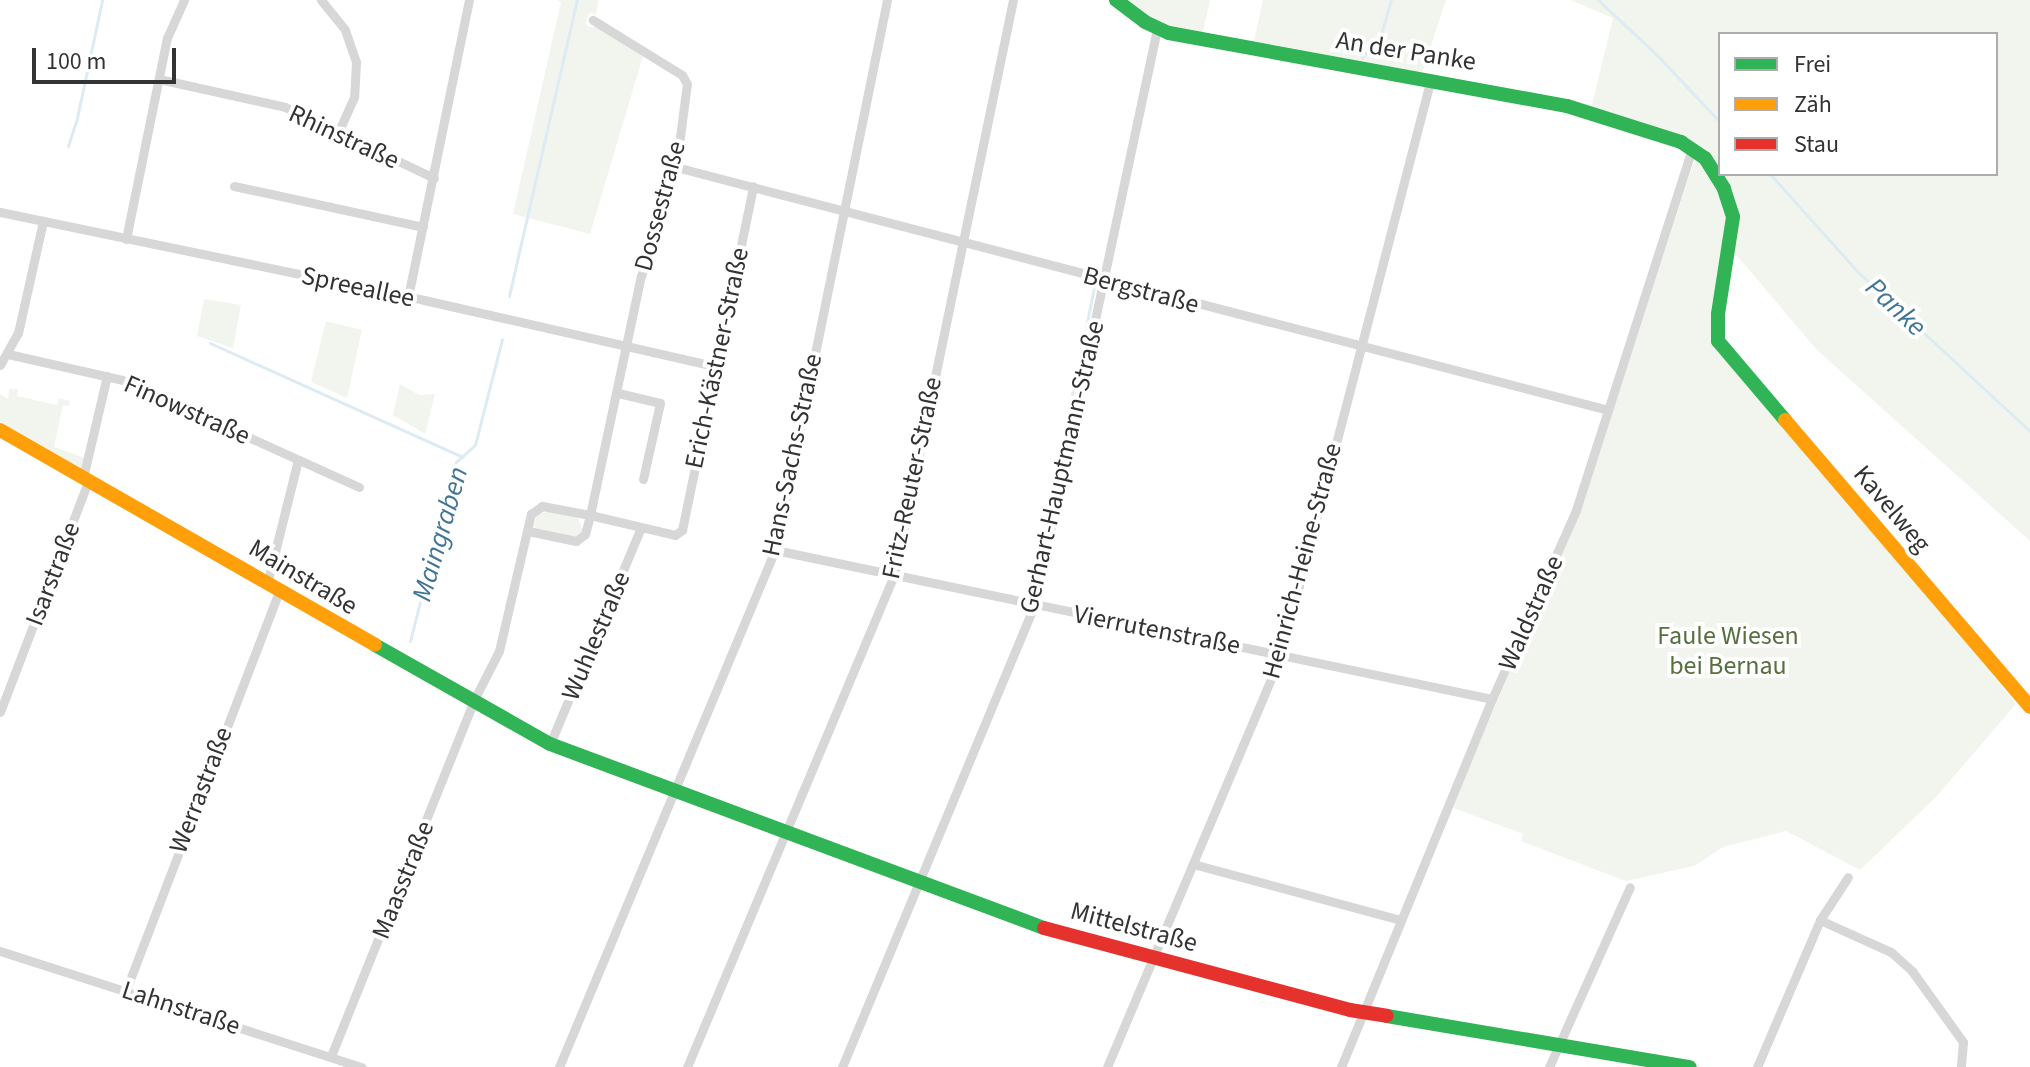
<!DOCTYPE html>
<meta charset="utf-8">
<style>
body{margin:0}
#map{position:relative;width:2030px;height:1067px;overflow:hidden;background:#fff;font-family:"Source Sans 3",sans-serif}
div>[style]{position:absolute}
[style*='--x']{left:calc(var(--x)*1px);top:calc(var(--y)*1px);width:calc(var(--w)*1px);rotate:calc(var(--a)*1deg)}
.green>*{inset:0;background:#f1f5ed}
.stream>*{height:3px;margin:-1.5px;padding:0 1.5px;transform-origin:1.5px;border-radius:1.5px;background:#ddebf3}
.street>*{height:9px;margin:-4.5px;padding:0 4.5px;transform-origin:4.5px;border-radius:4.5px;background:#d7d7d7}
.fast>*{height:14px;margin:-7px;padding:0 7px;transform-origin:7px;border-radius:7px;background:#30b455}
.slow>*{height:14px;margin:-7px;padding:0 7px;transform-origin:7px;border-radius:7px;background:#ff9f0a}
.jam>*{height:14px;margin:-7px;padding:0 7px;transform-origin:7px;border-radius:7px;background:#e5322d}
span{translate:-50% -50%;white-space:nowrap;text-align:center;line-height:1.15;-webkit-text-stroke:8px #fff;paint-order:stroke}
.street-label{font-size:26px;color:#333}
.park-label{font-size:26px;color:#56703f}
.water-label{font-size:28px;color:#3f7597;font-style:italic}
.legend{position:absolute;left:1718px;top:32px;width:280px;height:144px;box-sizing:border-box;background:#fff;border:2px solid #adadad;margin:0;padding:10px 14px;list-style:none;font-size:24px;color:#333}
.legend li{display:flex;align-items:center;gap:16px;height:40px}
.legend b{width:40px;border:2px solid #adadad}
.scale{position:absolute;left:32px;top:48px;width:144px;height:36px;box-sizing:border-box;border:4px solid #333;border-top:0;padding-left:10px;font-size:24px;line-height:28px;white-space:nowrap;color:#333;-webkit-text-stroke:6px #fff;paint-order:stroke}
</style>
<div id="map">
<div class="green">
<i style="clip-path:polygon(556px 0,599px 0,596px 14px,590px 13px,586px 19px,587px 26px,600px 28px,643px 56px,590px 234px,513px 214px,561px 2px)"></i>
<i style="clip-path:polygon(1124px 0,1210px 0,1202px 35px,1168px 29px)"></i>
<i style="clip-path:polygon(1263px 0,1446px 0,1422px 73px,1254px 41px)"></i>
<i style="clip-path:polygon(evenodd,1570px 0,2030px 0,2030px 541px,1817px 350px,1733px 251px,1715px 340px,2016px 704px,1936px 797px,1860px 870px,1786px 831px,1723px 847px,1694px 866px,1626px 881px,1521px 841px,1523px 834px,1451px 807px,1580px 512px,1698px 149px,1591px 109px,1613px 18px,1570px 0,1720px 34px,1996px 34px,1996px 174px,1720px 174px,1720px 34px)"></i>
<i style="clip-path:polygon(204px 299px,241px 305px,233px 348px,197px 336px)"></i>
<i style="clip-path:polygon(326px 321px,362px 330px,347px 398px,311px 382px)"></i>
<i style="clip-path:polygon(400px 384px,419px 395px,435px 394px,425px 434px,393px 415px)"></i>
<i style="clip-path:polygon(9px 389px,18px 389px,17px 396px,57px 405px,59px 398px,70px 401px,69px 406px,63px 405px,54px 447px,85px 458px,82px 469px,0 422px,0 394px,8px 399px)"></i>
<i style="clip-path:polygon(550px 511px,577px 517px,583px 530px,575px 537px,540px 532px,534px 526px,537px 515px)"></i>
</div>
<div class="stream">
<i style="--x:1598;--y:0;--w:79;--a:43"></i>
<i style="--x:1656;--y:54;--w:93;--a:46.7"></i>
<i style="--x:1362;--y:58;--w:34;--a:-53"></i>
<i style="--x:1382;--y:31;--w:32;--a:-74"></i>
<i style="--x:68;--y:146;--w:29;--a:-72"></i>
<i style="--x:77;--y:118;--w:121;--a:-78"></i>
<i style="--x:1770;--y:174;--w:132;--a:48.1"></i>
<i style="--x:1858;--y:272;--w:234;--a:42.8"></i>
<i style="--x:509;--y:296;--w:304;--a:-77.1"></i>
<i style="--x:1086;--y:327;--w:41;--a:-78.7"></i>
<i style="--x:210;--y:343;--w:277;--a:24.3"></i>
<i style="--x:1072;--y:394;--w:58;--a:-78.1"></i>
<i style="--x:1052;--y:498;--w:90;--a:-79.1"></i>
<i style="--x:1047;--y:518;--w:16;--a:-76"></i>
<i style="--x:1040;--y:551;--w:24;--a:-78"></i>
<i style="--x:1031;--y:589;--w:28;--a:-75"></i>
<i style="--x:410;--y:641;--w:185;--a:-75.6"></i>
<i style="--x:456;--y:462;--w:25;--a:-42"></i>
<i style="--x:475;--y:445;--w:109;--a:-75.7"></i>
</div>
<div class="street">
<i style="--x:321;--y:0;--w:38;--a:51"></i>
<i style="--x:345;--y:30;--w:34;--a:71"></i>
<i style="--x:356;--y:62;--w:35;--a:93"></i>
<i style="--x:354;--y:97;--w:37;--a:114"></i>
<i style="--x:159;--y:79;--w:129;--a:12.5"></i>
<i style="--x:285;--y:107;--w:165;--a:25.5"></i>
<i style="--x:676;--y:167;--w:963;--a:14.61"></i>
<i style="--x:234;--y:186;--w:193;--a:12.2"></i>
<i style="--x:0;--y:212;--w:433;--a:11.7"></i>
<i style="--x:424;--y:300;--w:298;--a:12.8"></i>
<i style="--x:126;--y:239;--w:205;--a:-78.5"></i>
<i style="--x:167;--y:38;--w:42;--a:-65.9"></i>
<i style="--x:408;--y:297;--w:303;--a:-78.4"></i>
<i style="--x:8;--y:354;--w:117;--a:12.8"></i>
<i style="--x:122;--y:380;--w:260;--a:24.3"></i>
<i style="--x:0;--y:365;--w:37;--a:-61"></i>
<i style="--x:18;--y:333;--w:115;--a:-77.4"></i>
<i style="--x:618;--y:393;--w:43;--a:13.4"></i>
<i style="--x:660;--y:403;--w:78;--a:102.6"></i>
<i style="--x:83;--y:478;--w:105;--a:-76.8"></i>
<i style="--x:528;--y:531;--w:49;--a:11.8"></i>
<i style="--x:576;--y:541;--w:11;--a:-38"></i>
<i style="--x:585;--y:534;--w:20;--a:-75"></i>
<i style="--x:590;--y:515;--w:87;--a:13.2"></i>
<i style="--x:675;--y:535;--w:9;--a:-36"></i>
<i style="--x:682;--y:530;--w:351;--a:-78.3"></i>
<i style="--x:775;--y:550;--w:732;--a:11.74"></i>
<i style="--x:267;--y:584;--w:128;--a:-76"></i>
<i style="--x:0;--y:712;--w:247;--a:-69.1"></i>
<i style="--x:550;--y:744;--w:234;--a:-67.2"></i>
<i style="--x:1193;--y:864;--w:214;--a:15.1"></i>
<i style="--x:1820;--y:920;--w:78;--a:24.3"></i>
<i style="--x:1891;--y:952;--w:28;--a:42"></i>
<i style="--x:1912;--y:971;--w:87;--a:54.3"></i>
<i style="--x:1963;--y:1042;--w:25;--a:95"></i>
<i style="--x:0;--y:951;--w:380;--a:17.8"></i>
<i style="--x:126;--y:990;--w:427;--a:-69"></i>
<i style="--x:331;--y:1056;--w:381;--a:-68.1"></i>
<i style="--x:473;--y:702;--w:57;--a:-63"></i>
<i style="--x:499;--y:651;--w:141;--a:-76.9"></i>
<i style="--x:531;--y:514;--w:14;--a:-36"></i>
<i style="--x:542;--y:506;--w:49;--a:10.6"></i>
<i style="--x:590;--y:515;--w:244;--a:-78"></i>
<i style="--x:641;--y:276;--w:114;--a:-72.2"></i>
<i style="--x:676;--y:167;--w:84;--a:-82.5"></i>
<i style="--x:687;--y:84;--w:10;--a:-119"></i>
<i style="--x:682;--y:75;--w:105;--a:-148.3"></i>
<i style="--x:559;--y:1067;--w:560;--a:-67.33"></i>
<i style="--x:775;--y:550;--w:561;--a:-78.49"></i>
<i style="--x:687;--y:1067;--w:534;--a:-67.18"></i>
<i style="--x:894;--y:575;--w:587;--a:-78.31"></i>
<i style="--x:842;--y:1067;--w:499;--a:-67.4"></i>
<i style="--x:1034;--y:606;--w:590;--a:-77.97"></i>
<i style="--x:1107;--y:1067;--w:447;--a:-67.1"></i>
<i style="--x:1281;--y:655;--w:592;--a:-75.42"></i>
<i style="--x:1341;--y:1067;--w:398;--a:-67.7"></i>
<i style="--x:1492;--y:699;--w:207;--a:-66"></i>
<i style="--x:1576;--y:510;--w:379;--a:-72.2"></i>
<i style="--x:1549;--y:1067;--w:197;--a:-65.8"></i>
<i style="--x:1757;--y:1067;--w:160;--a:-66.8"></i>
<i style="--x:1820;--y:920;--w:51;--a:-56.9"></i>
</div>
<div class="fast">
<i style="--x:1116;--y:0;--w:36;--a:37"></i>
<i style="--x:1145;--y:22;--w:26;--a:25"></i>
<i style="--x:1169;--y:33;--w:405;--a:10.4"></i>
<i style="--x:1567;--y:106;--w:120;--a:17.5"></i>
<i style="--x:1681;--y:142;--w:29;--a:34"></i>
<i style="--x:1705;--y:158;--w:36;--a:58"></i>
<i style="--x:1724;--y:189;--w:29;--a:72"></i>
<i style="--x:1733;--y:217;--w:98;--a:98.8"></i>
<i style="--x:1718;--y:314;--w:27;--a:90"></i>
<i style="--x:1718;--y:341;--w:104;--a:49.7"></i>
<i style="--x:375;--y:645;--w:201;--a:29.5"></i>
<i style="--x:550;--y:744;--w:527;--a:20.43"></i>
<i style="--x:1387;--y:1016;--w:307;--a:9.6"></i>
</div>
<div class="slow">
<i style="--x:1785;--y:420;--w:377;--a:49.5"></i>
<i style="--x:0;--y:430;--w:432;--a:29.8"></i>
</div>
<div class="jam">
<i style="--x:1044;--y:928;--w:317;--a:15"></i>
<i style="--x:1350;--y:1010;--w:37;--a:9"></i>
</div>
<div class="street-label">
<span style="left:1406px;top:51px;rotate:9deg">An der Panke</span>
<span style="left:344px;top:137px;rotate:25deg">Rhinstraße</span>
<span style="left:660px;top:206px;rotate:-75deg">Dossestraße</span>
<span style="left:358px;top:287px;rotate:12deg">Spreeallee</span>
<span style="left:1141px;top:290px;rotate:15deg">Bergstraße</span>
<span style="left:717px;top:358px;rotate:-78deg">Erich-Kästner-Straße</span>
<span style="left:187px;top:410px;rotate:24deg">Finowstraße</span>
<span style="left:792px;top:455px;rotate:-78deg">Hans-Sachs-Straße</span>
<span style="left:1062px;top:467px;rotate:-77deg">Gerhart-Hauptmann-Straße</span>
<span style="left:912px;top:478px;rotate:-78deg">Fritz-Reuter-Straße</span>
<span style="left:1892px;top:509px;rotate:50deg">Kavelweg</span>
<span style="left:1302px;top:561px;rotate:-75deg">Heinrich-Heine-Straße</span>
<span style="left:53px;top:574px;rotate:-69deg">Isarstraße</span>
<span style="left:303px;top:577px;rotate:31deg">Mainstraße</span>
<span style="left:1531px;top:613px;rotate:-66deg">Waldstraße</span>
<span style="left:1157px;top:630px;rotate:11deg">Vierrutenstraße</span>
<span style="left:596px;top:636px;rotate:-67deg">Wuhlestraße</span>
<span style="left:201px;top:790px;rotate:-69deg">Werrastraße</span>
<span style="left:403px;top:880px;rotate:-68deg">Maasstraße</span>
<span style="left:1134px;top:927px;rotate:15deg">Mittelstraße</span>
<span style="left:181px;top:1008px;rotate:18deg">Lahnstraße</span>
</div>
<div class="park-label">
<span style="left:1728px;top:651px">Faule Wiesen<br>bei Bernau</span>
</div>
<div class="water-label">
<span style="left:1896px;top:307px;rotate:43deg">Panke</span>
<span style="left:440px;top:534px;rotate:-74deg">Maingraben</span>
</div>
<ul class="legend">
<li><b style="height:10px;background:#30b455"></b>Frei</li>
<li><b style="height:10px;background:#ff9f0a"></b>Zäh</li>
<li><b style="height:10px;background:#e5322d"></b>Stau</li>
</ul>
<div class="scale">100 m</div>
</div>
